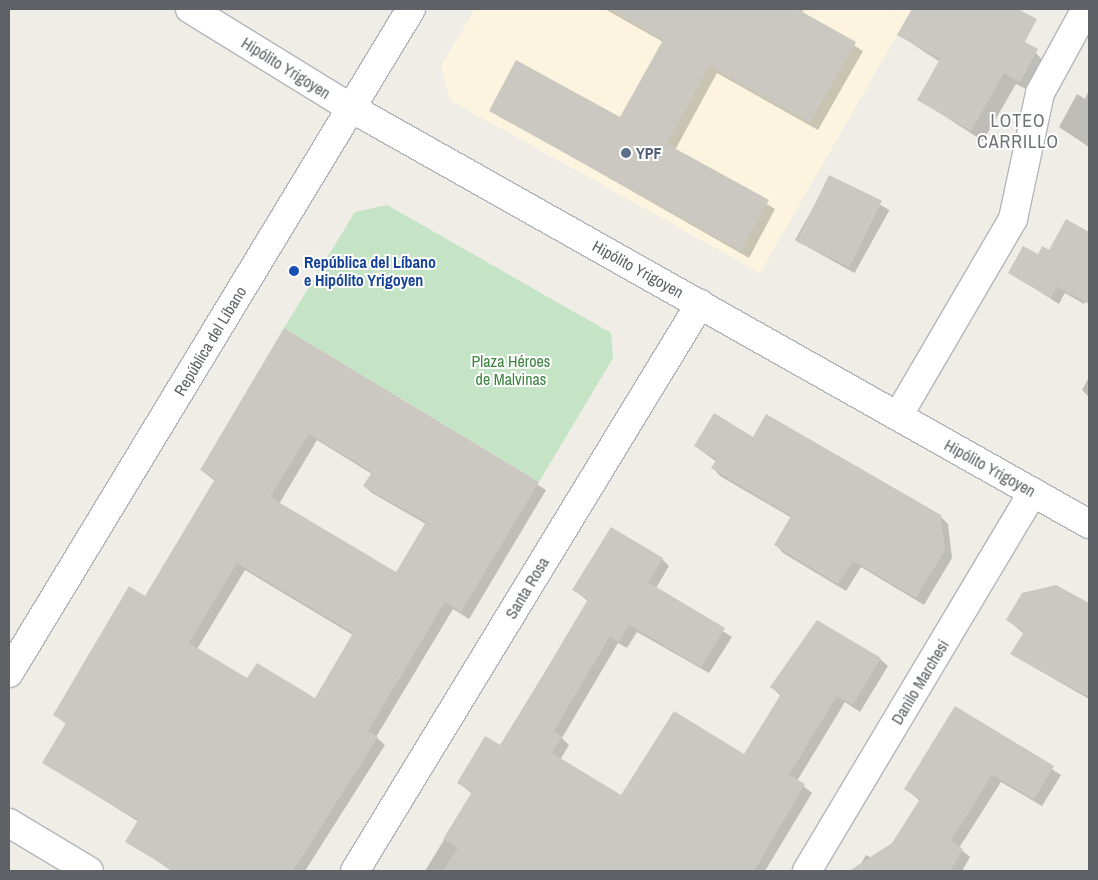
<!DOCTYPE html>
<meta charset="utf-8">
<style>
body{margin:0}
#map{position:relative;width:1098px;height:880px;overflow:hidden;background:#efede6;font-family:"Archivo Narrow",sans-serif}
div>[style]{position:absolute}
[style*='--x']{left:calc(var(--x)*1px);top:calc(var(--y)*1px);width:calc(var(--w)*1px);rotate:calc(var(--a)*1deg)}
.commercial>*{inset:0;background:#fcf4de}
.green>*{inset:0;background:#c5e4c5}
.shadow>*{inset:0;background:#0003;transform-origin:0 0}
.building>*{inset:0;background:#cbc8c2;transform-origin:0 0}
.roads{filter:drop-shadow(1px 0 #b3b6ba) drop-shadow(-1px 0 #b3b6ba) drop-shadow(0 1px #b3b6ba) drop-shadow(0 -1px #b3b6ba)}
.minor>*{height:28px;margin:-14px;padding:0 14px;transform-origin:14px;border-radius:14px;background:#fff}
.secondary>*{height:28px;margin:-14px;padding:0 14px;transform-origin:14px;border-radius:14px;background:#fff}
.dots>*{width:14px;height:14px;translate:-50% -50%;box-sizing:border-box;border:2px solid #fff;border-radius:50%}
span{translate:-50% -50%;white-space:nowrap;text-align:center;line-height:1.15;-webkit-text-stroke:4px #fff;paint-order:stroke}
.street-label{font-size:16px;color:#5e6165}
.service-label{font-size:16px;color:#4e5e75;font-weight:700}
.left{translate:0 -50%;text-align:left}
.transit-label{font-size:16px;color:#164399;font-weight:700}
.park-label{font-size:16px;color:#3c853f}
.neighbourhood-label{font-size:18px;color:#6f7377;letter-spacing:1px}
.frame{position:absolute;inset:0;border:10px solid #5e6165;pointer-events:none}
</style>
<div id="map">
<div class="commercial">
<i style="clip-path:polygon(475px 9px,735px 9px,744px 14px,747px 9px,912px 9px,760px 273px,450px 100px,441px 66px)"></i>
</div>
<div class="green">
<i style="clip-path:polygon(387px 205px,611px 333px,613px 358px,539px 482px,284px 328px,355px 212px)"></i>
</div>
<div class="shadow">
<i style="clip-path:polygon(605px 9px,804px 9px,802px 13px,863px 51px,818px 130px,717px 73px,675px 150px,775px 209px,749px 258px,490px 110px,620px 119px,663px 42px)"></i>
<i style="clip-path:polygon(913px 9px,955px 9px,1036px 53px,1047px 65px,1032px 92px,1016px 84px,983px 141px,918px 99px,940px 62px,899px 35px)"></i>
<i style="clip-path:polygon(1089px 90px,1089px 147px,1059px 127px,1077px 94px,1085px 99px)"></i>
<i style="left:830px;top:177px;width:68px;height:72px;rotate:29deg"></i>
<i style="clip-path:polygon(1066px 221px,1089px 233px,1089px 295px,1084px 304px,1065px 293px,1059px 304px,1010px 273px,1049px 252px)"></i>
<i style="clip-path:polygon(evenodd,285px 330px,546px 490px,469px 619px,453px 609px,376px 737px,385px 745px,305px 871px,172px 871px,127px 841px,139px 822px,44px 763px,67px 725px,54px 714px,146px 597px,215px 481px,201px 470px,285px 330px,317px 440px,372px 474px,364px 486px,372px 493px,426px 524px,396px 574px,279px 504px,317px 440px,285px 330px,245px 570px,353px 635px,315px 700px,248px 680px,197px 649px,245px 570px)"></i>
<i style="clip-path:polygon(1089px 377px,1089px 397px,1082px 390px)"></i>
<i style="clip-path:polygon(753px 439px,940px 516px,948px 524px,952px 558px,924px 605px,861px 567px,846px 591px,783px 553px,776px 545px,792px 518px,720px 476px,713px 468px,717px 462px,695px 446px)"></i>
<i style="clip-path:polygon(662px 559px,669px 566px,656px 588px,732px 637px,709px 673px,637px 632px,627px 648px,618px 643px,562px 738px,569px 745px,560px 760px,565px 765px,500px 871px,425px 871px,472px 794px,458px 782px,500px 746px,588px 601px,574px 590px)"></i>
<i style="clip-path:polygon(1056px 586px,1089px 605px,1089px 699px,1011px 654px,1024px 634px,1008px 620px)"></i>
<i style="clip-path:polygon(880px 659px,888px 666px,860px 712px,845px 702px,797px 781px,812px 793px,765px 871px,557px 871px,607px 787px,624px 798px,745px 755px,781px 696px,771px 687px)"></i>
<i style="clip-path:polygon(955px 707px,1061px 775px,1042px 806px,1001px 782px,959px 848px,970px 857px,962px 871px,857px 871px,866px 855px,872px 858px,893px 844px,920px 801px,906px 789px)"></i>
</div>
<div class="building">
<i style="clip-path:polygon(609px 9px,797px 9px,856px 42px,810px 123px,709px 66px,667px 144px,769px 200px,741px 251px,489px 111px,516px 60px,620px 117px,663px 40px)"></i>
<i style="clip-path:polygon(912px 9px,1018px 9px,1037px 19px,1025px 42px,1038px 49px,1020px 82px,1004px 73px,971px 131px,917px 100px,940px 59px,897px 35px)"></i>
<i style="left:829px;top:175px;width:59px;height:74px;rotate:26deg"></i>
<i style="clip-path:polygon(1066px 219px,1089px 232px,1089px 304px,1057px 287px,1051px 298px,1008px 273px,1023px 246px,1038px 254px,1042px 246px,1049px 250px)"></i>
<i style="clip-path:polygon(evenodd,284px 328px,539px 482px,461px 612px,445px 602px,368px 731px,378px 737px,293px 871px,174px 871px,125px 842px,138px 820px,42px 763px,66px 723px,53px 715px,129px 586px,145px 596px,215px 479px,200px 470px,284px 328px,309px 434px,372px 472px,363px 486px,426px 522px,396px 572px,270px 497px,309px 434px,284px 328px,237px 563px,353px 633px,315px 698px,257px 663px,247px 678px,189px 643px,237px 563px)"></i>
<i style="clip-path:polygon(714px 413px,753px 437px,766px 414px,941px 515px,945px 550px,916px 598px,853px 561px,838px 584px,774px 545px,791px 516px,711px 468px,717px 459px,694px 446px)"></i>
<i style="clip-path:polygon(611px 527px,663px 558px,648px 582px,725px 628px,701px 667px,629px 625px,619px 642px,610px 636px,554px 731px,562px 737px,552px 753px,621px 795px,674px 711px,744px 754px,781px 694px,770px 687px,817px 620px,881px 658px,853px 705px,837px 696px,789px 775px,805px 784px,754px 871px,443px 871px,458px 848px,443px 839px,472px 792px,457px 783px,485px 736px,500px 745px,535px 689px,588px 599px,572px 590px)"></i>
<i style="clip-path:polygon(1056px 585px,1089px 603px,1089px 697px,1010px 654px,1024px 632px,1006px 620px,1022px 593px)"></i>
<i style="clip-path:polygon(955px 706px,1054px 766px,1034px 799px,992px 775px,951px 841px,963px 849px,950px 871px,849px 871px,892px 843px,920px 799px,904px 789px)"></i>
</div>
<div class="roads">
<div class="minor">
<i style="--x:898;--y:416;--w:228;--a:-59.7"></i>
<i style="--x:1013;--y:219;--w:129;--a:-77.9"></i>
<i style="--x:1040;--y:93;--w:96;--a:-61.3"></i>
<i style="--x:9;--y:823;--w:93;--a:31"></i>
<i style="--x:355;--y:871;--w:664;--a:-58.68"></i>
<i style="--x:807;--y:871;--w:441;--a:-59.2"></i>
</div>
<div class="secondary">
<i style="--x:190;--y:9;--w:189;--a:31.6"></i>
<i style="--x:351;--y:108;--w:847;--a:29.41"></i>
<i style="--x:9;--y:673;--w:776;--a:-58.81"></i>
</div>
</div>
<div class="dots">
<i style="left:626px;top:153px;background:#5c6f8a"></i>
<i style="left:294px;top:271px;background:#1a4fb4"></i>
</div>
<div class="street-label">
<span style="left:286px;top:68px;rotate:32deg">Hipólito Yrigoyen</span>
<span style="left:638px;top:269px;rotate:29deg">Hipólito Yrigoyen</span>
<span style="left:210px;top:341px;rotate:-59deg">República del Líbano</span>
<span style="left:990px;top:468px;rotate:29deg">Hipólito Yrigoyen</span>
<span style="left:527px;top:588px;rotate:-59deg">Santa Rosa</span>
<span style="left:920px;top:682px;rotate:-59deg">Danilo Marchesi</span>
</div>
<div class="service-label">
<span class="left" style="left:636px;top:153px">YPF</span>
</div>
<div class="transit-label">
<span class="left" style="left:304px;top:271px">República del Líbano<br>e Hipólito Yrigoyen</span>
</div>
<div class="park-label">
<span style="left:511px;top:370px">Plaza Héroes<br>de Malvinas</span>
</div>
<div class="neighbourhood-label">
<span style="left:1018px;top:132px">LOTEO<br>CARRILLO</span>
</div>
<div class="frame"></div>
</div>
